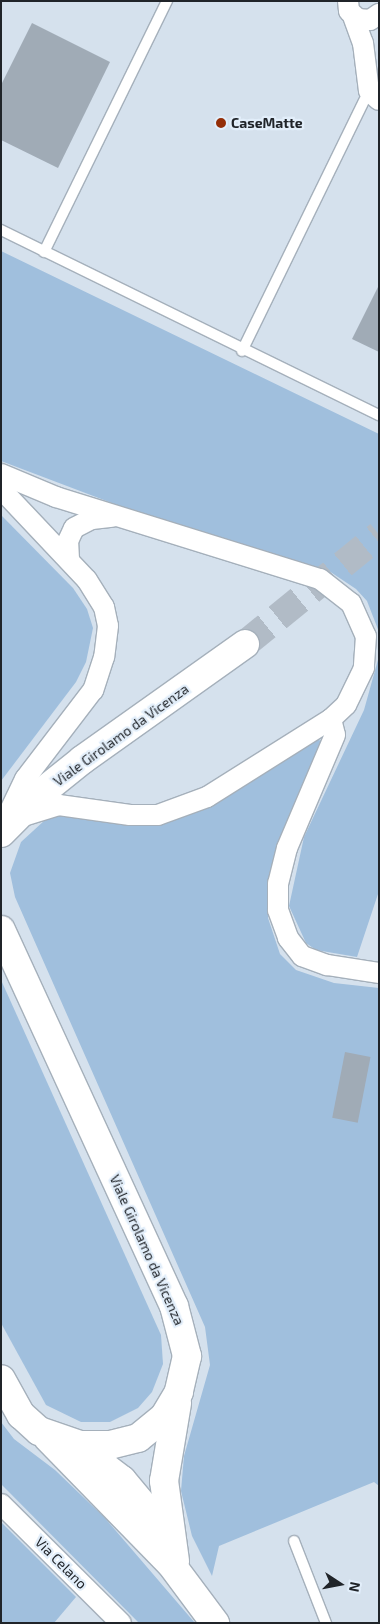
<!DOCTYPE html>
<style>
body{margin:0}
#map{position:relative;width:380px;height:1624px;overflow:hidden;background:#d5e1ed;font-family:"Exo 2",sans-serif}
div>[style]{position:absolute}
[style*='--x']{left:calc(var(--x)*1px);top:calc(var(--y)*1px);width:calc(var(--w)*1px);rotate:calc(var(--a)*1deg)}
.green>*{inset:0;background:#a0bfdd}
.building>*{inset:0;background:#a0abb6;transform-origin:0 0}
.secondary-tunnel>*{height:28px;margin-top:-14px;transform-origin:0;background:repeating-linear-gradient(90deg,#b1bbc6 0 28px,transparent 0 42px)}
.roads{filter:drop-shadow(1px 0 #a5b0bb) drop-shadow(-1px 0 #a5b0bb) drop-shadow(0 1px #a5b0bb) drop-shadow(0 -1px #a5b0bb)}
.service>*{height:10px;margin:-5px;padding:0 5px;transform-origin:5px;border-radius:5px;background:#fff}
.minor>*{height:20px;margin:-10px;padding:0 10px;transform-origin:10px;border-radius:10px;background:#fff}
.secondary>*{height:28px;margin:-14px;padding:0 14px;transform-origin:14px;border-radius:14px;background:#fff}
.dots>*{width:14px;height:14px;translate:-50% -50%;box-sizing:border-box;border:2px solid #e2eefa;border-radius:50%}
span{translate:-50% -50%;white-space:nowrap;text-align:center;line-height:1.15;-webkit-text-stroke:4.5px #e2eefa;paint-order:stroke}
.poi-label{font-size:14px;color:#202429;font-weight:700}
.left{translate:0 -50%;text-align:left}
.street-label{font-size:14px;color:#202429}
.frame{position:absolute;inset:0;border:2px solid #202429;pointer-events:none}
.north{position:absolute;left:315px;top:1559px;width:50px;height:50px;-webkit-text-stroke:4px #e2eefa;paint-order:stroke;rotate:101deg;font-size:14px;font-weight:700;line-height:20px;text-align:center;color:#202429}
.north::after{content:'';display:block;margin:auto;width:18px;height:22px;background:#202429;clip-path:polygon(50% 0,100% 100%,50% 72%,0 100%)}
</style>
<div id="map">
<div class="green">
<i style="clip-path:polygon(1px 251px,379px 434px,379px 632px,367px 601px,356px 589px,329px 571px,125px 508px,1px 461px)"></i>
<i style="clip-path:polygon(1px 515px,73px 588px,87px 609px,93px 628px,86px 662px,76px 682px,1px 781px)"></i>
<i style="clip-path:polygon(379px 656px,379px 891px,357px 957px,316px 950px,306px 943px,289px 906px,304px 837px,364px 710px)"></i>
<i style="clip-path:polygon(315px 739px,322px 741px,268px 891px,268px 918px,280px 954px,296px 970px,334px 983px,379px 988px,379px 1486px,374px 1482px,219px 1546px,212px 1576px,192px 1536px,181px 1491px,184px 1456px,210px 1365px,205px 1327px,15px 897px,10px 873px,21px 842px,45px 820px,63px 815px,131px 826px,165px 823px,211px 804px)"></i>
<i style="clip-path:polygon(1px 980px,161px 1335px,163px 1364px,152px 1392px,138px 1408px,110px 1422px,81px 1422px,46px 1405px,1px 1323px)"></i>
<i style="clip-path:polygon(1px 1422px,14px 1439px,55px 1470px,104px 1517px,195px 1623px,139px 1623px,1px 1484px)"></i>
<i style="clip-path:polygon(1px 1522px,76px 1597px,54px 1623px,1px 1623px)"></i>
</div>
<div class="building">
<i style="clip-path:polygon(32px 23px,110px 62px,58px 168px,1px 140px,1px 85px)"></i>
<i style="clip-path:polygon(379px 285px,379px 352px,352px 339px)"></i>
<i style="left:345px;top:1052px;width:26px;height:67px;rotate:11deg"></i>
</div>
<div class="secondary-tunnel">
<i style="--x:245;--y:644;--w:173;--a:-39.1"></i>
</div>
<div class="roads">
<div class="service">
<i style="--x:1;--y:230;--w:421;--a:26.1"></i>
<i style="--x:44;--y:252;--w:280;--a:-63.9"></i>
<i style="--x:242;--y:351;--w:289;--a:-64"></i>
<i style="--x:294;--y:1541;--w:88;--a:68.7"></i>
</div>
<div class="minor">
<i style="--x:348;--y:1;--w:10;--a:84"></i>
<i style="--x:349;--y:11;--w:12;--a:42"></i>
<i style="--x:358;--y:19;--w:12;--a:5"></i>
<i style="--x:370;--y:20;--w:11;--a:-34"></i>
<i style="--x:353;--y:16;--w:29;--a:70"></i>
<i style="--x:363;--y:43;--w:48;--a:82.9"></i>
<i style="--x:369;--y:91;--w:13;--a:42"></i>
<i style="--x:1;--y:474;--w:60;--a:22.7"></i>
<i style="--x:56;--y:497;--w:276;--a:17.3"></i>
<i style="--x:320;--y:579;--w:39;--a:38"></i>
<i style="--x:351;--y:603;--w:36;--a:66"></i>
<i style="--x:366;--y:636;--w:32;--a:94"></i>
<i style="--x:364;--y:668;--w:41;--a:115.9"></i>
<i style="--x:346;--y:705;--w:21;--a:137"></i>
<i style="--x:331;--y:719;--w:146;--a:147.8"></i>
<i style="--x:207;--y:797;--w:52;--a:159.8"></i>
<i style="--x:158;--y:815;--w:28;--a:180"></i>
<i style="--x:130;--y:815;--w:72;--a:-172"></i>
<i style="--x:59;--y:805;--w:38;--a:163"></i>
<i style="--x:1;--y:489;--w:125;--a:46.6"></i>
<i style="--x:87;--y:580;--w:32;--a:58"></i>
<i style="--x:104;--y:607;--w:19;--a:78"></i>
<i style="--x:108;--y:626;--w:31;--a:97"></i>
<i style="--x:104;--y:657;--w:35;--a:108"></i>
<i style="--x:93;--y:690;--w:112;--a:127.4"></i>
<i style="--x:25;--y:779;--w:55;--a:115.6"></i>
<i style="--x:69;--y:559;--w:18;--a:-93"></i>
<i style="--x:68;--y:541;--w:14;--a:-65"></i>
<i style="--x:74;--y:528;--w:20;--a:-27"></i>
<i style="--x:92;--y:519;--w:20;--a:-6"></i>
<i style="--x:331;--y:719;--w:16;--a:76"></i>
<i style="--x:335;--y:735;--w:123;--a:113"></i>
<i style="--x:287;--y:848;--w:36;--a:104"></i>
<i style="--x:278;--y:883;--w:27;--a:90"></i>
<i style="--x:278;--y:910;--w:30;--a:70"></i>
<i style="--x:288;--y:938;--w:23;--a:52"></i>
<i style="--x:302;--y:956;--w:27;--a:20"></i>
<i style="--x:327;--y:965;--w:53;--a:8.7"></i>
<i style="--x:1;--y:1504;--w:169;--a:44.8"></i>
</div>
<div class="secondary">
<i style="--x:1;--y:833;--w:57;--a:-45"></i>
<i style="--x:41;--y:793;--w:53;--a:-38.8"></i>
<i style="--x:82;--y:760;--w:200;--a:-35.4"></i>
<i style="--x:1;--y:930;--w:414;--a:65.3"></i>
<i style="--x:174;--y:1306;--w:52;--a:75.4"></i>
<i style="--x:187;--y:1356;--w:37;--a:103"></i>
<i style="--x:179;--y:1392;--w:29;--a:121"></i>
<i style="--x:164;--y:1417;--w:33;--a:141"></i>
<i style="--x:138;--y:1438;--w:29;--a:166"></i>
<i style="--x:110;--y:1445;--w:30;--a:180"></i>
<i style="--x:80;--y:1445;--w:43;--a:-161.1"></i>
<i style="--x:39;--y:1431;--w:24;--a:-138"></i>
<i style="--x:21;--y:1415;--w:41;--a:-119.1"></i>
<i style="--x:48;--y:1438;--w:176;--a:45.7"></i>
<i style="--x:171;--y:1564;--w:74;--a:53.3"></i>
<i style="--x:76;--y:1445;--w:58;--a:37.3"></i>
<i style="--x:122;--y:1480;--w:40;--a:50"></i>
<i style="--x:148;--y:1511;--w:35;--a:61"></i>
<i style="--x:175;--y:1561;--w:81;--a:-97.8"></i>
<i style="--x:164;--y:1481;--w:79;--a:-80.5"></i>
</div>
</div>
<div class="dots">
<i style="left:221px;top:123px;background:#942e07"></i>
</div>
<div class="poi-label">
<span class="left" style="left:231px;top:123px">CaseMatte</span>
</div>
<div class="street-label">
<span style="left:121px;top:735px;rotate:-36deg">Viale Girolamo da Vicenza</span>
<span style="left:147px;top:1250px;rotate:66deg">Viale Girolamo da Vicenza</span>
<span style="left:61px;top:1563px;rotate:45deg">Via Celano</span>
</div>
<div class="frame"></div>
<div class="north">N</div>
</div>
